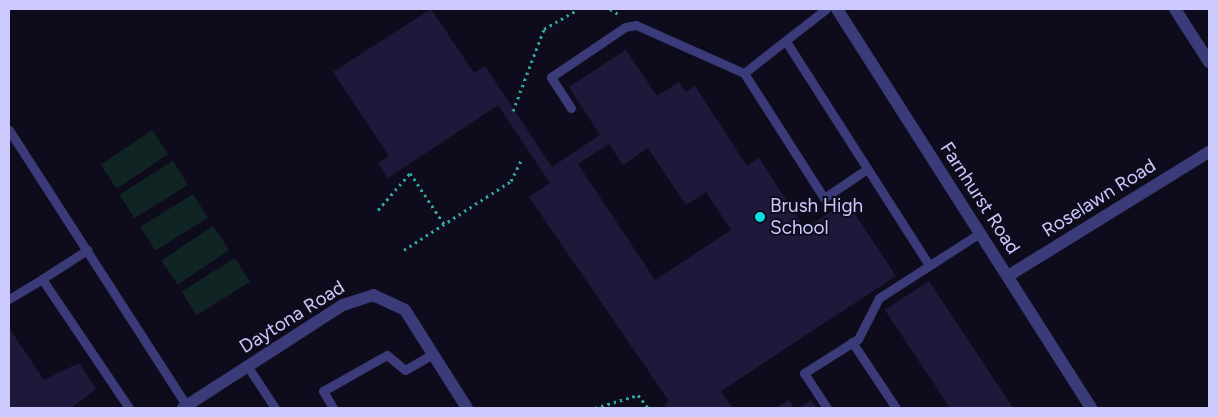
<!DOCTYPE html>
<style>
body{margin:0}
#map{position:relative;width:1218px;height:417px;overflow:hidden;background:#0e0c1c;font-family:Figtree,sans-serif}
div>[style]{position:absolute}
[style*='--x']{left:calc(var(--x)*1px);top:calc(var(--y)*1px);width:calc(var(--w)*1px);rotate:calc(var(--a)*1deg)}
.green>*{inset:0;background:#102523;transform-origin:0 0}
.building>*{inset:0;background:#1e193b}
.path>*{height:3px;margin-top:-1.5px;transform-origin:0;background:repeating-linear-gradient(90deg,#33a799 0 2.5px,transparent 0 6.5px)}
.lane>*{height:9px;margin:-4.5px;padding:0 4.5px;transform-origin:4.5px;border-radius:4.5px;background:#3a3b78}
.street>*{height:12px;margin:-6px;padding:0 6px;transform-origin:6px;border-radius:6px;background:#3a3b78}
.dots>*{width:14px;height:14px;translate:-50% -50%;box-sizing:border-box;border:2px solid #0e0c1c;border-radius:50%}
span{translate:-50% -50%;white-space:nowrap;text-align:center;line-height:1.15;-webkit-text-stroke:4px #0e0c1c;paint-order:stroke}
.street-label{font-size:19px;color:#cccafc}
.poi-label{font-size:19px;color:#cccafc}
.left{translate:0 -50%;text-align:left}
.frame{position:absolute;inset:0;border:10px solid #cccafc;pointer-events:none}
</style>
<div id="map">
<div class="green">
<i style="left:152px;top:130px;width:29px;height:62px;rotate:56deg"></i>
<i style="left:173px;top:161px;width:28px;height:63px;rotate:58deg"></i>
<i style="left:193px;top:194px;width:28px;height:62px;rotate:58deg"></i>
<i style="left:213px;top:226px;width:29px;height:62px;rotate:56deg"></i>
<i style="left:235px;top:258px;width:28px;height:63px;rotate:58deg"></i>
</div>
<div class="building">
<i style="clip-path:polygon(evenodd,431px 9px,474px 73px,485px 66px,552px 167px,600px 135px,569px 87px,626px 50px,657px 96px,679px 82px,686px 92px,695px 86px,747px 166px,759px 158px,805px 229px,846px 201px,896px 276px,721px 391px,732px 408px,667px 408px,664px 404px,669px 401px,529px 197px,550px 183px,498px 105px,388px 178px,378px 163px,389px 156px,333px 72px,431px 9px,609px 144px,623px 165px,648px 148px,686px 205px,706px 192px,731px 230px,655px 280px,578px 164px,609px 144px)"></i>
<i style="clip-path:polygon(929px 281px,1013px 408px,950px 408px,885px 310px)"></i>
<i style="clip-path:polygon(9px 328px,44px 380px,79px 363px,96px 389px,71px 408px,9px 408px)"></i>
<i style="clip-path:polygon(789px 400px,794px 408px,776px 408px)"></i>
<i style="clip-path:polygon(811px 400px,817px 408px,799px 408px)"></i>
</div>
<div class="path">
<i style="--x:610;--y:9;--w:12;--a:31"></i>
<i style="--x:513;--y:111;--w:88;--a:-69.3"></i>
<i style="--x:544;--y:29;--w:39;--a:-30"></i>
<i style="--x:378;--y:210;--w:49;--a:-49.1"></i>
<i style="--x:410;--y:173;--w:61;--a:56.3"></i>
<i style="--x:404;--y:250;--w:127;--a:-32.8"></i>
<i style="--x:511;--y:181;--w:25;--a:-64"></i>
<i style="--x:595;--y:408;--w:45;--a:-16.8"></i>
<i style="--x:638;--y:395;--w:16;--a:52"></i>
</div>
<div class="lane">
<i style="--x:787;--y:43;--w:264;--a:57.4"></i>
<i style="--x:744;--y:73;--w:104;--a:-38"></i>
<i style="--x:571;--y:108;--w:37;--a:-123"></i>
<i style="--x:551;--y:77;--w:89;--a:-34"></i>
<i style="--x:625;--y:27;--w:11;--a:-10"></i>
<i style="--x:636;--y:25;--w:118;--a:24"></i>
<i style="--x:744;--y:73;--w:148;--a:57.4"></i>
<i style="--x:824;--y:198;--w:52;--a:-34"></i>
<i style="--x:9;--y:130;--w:328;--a:57.2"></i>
<i style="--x:42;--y:279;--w:54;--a:-32.8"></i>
<i style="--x:9;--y:299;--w:39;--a:-31"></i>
<i style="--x:42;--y:279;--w:156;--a:56"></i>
<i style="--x:852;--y:342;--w:79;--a:56.3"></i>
<i style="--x:248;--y:367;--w:49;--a:56.6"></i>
<i style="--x:333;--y:408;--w:20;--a:-120"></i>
<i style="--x:323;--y:391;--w:73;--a:-29.4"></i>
<i style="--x:387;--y:355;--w:23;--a:40"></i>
<i style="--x:405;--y:370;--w:32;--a:-30"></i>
<i style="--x:827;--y:408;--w:42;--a:-123.3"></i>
<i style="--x:804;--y:373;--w:64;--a:-32.2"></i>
<i style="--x:858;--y:339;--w:46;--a:-62.9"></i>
<i style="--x:879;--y:298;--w:120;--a:-32.8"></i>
</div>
<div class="street">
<i style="--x:837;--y:9;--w:473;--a:57.5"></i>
<i style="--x:1175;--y:9;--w:63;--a:57.3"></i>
<i style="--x:1008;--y:276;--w:236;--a:-31.7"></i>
<i style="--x:183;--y:408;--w:190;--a:-32.8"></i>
<i style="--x:343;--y:305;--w:32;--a:-18"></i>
<i style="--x:373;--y:295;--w:35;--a:25"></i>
<i style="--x:405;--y:310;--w:116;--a:57.7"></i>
</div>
<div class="dots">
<i style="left:760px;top:217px;background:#0ddde5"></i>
</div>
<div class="street-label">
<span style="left:980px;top:198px;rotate:57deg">Farnhurst Road</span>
<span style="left:1099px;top:198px;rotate:-32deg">Roselawn Road</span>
<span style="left:292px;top:317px;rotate:-32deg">Daytona Road</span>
</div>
<div class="poi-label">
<span class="left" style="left:770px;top:217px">Brush High<br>School</span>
</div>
<div class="frame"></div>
</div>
